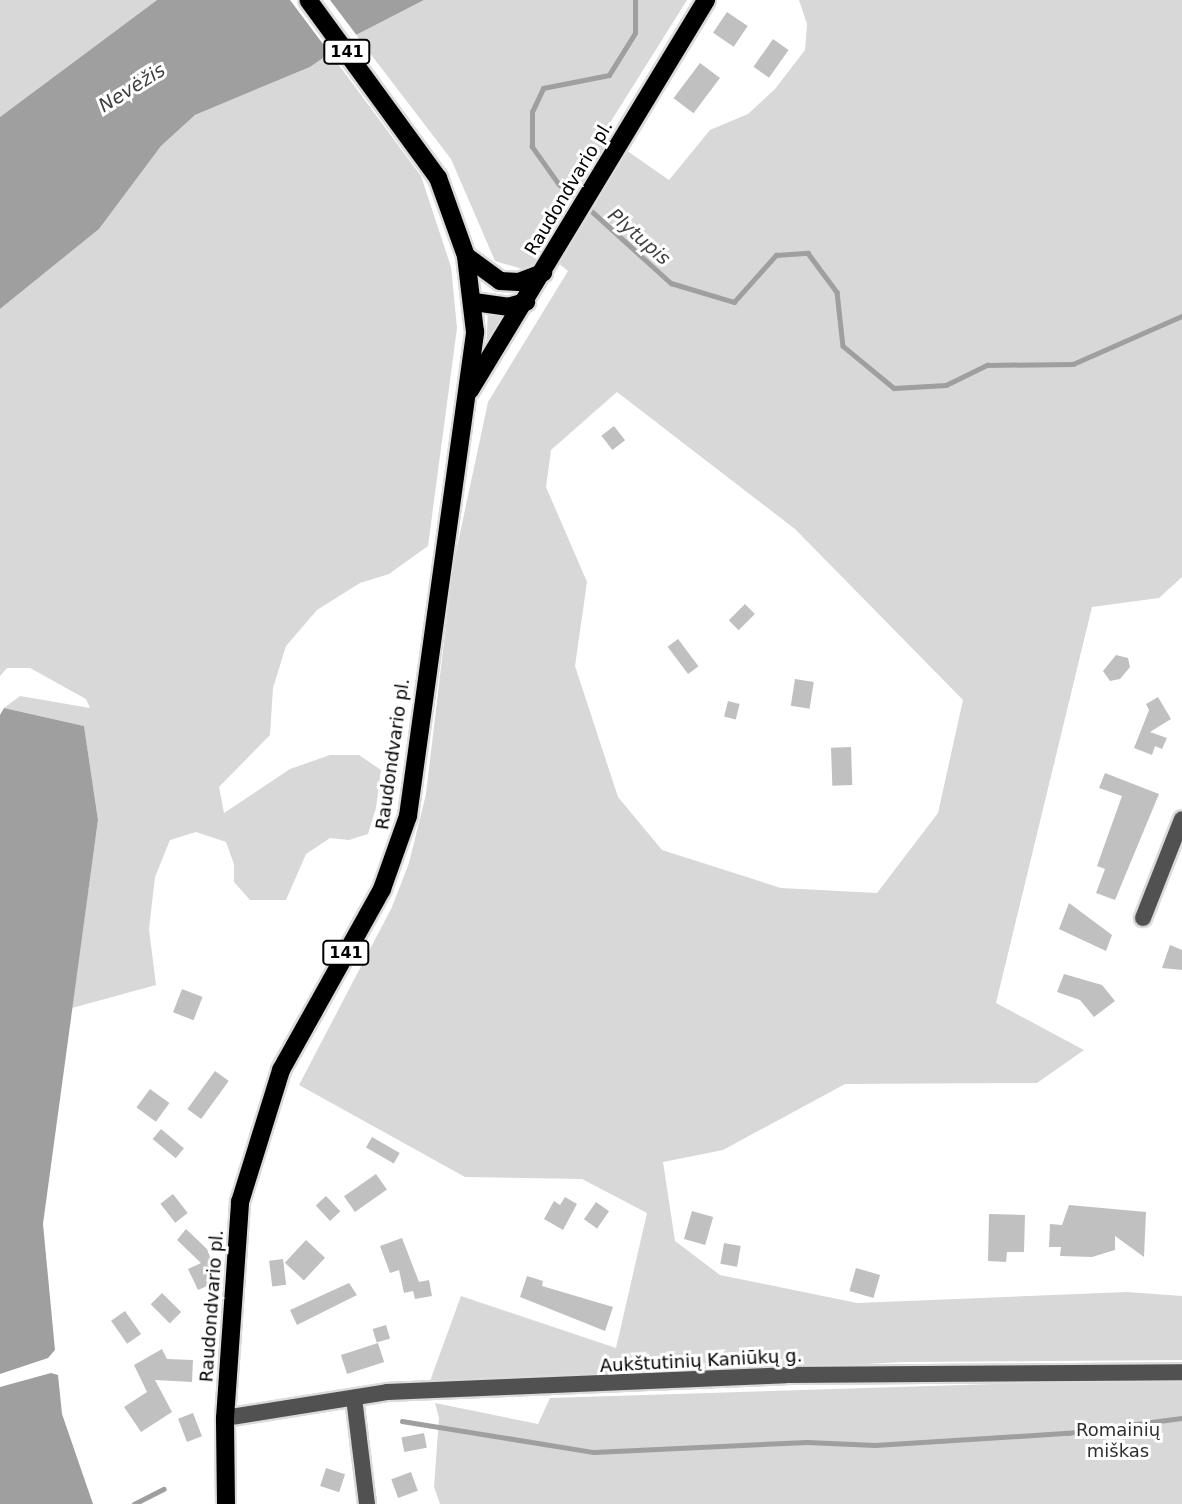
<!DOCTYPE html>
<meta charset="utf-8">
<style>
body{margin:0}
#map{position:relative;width:1182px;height:1504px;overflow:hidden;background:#fff;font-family:"DejaVu Sans",sans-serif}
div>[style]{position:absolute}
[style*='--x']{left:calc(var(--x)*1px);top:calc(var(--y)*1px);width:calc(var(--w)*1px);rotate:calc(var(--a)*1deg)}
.green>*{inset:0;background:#d8d8d8}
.water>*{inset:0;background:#9f9f9f}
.pier>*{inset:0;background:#fff}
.stream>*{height:4.5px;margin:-2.25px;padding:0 2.25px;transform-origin:2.25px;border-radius:2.25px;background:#9f9f9f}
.building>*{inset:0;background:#c0c0c0;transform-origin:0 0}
.roads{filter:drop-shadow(2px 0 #dbdbdb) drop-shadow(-2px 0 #dbdbdb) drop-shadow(0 2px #dbdbdb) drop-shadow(0 -2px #dbdbdb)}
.minor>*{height:16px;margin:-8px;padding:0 8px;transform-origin:8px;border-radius:8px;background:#515151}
.major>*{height:18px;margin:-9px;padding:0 9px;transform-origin:9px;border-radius:9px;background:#000}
span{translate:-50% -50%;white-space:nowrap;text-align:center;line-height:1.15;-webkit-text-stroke:6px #fff;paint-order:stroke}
.shield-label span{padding:2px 5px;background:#fff;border:2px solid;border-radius:5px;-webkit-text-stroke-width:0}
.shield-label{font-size:16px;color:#000;font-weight:700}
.street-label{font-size:18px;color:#000}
.park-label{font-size:18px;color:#2f2f2f}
.water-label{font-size:19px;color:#404040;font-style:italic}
</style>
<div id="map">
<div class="green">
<i style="clip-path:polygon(0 0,157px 0,0 117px)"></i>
<i style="clip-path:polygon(evenodd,424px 0,687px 0,603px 134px,669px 180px,710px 130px,748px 114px,775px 89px,805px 50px,807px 24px,799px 0,1182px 0,1182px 577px,1159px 598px,1092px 607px,996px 1003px,1084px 1050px,1037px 1083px,845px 1084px,723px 1150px,663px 1162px,675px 1241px,720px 1275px,857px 1303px,1127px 1292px,1182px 1296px,1182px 1360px,904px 1362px,620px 1377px,430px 1381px,461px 1296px,616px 1348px,647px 1213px,582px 1179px,465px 1177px,299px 1085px,392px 907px,409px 863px,426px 794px,453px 566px,488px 402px,568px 271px,544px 251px,540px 263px,529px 271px,495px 261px,451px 159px,356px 35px,424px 0,617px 392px,795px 529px,963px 700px,938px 813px,877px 893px,781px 888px,662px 850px,618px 797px,575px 666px,587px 582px,546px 487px,551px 450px,617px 392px)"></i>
<i style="clip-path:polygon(330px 53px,421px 176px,451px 267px,457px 328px,428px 546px,389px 574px,360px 583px,317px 610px,286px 646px,273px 688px,270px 735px,219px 787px,224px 813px,290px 769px,330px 755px,359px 755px,381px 770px,376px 808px,368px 834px,349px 840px,330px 838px,306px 854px,286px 900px,250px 900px,234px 882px,234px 864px,226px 842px,196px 832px,170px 840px,155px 877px,149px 929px,156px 985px,72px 1008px,98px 820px,84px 726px,4px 708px,20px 696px,90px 708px,86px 699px,30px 668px,7px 668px,0 676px,0 309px,99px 229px,161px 146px,195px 115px,310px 67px)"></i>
<i style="clip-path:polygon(488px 311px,507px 317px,486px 351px)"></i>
<i style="clip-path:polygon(1182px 1378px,1182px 1504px,440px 1504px,434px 1487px,439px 1418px,435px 1403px,538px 1424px,550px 1398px)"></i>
</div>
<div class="water">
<i style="clip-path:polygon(157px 0,424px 0,356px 35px,310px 67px,195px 115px,161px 146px,99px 229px,0 309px,0 117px)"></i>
<i style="clip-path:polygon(4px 708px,84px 726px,98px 820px,43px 1224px,55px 1350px,48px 1358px,0 1374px,0 715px)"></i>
<i style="clip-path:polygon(51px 1373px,58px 1375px,62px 1414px,93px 1504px,0 1504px,0 1387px)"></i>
</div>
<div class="pier">
<i style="clip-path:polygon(290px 0,330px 0,358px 37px,332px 56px)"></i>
</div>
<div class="stream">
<i style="--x:579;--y:201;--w:26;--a:-141"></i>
<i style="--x:559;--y:185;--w:47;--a:-125.4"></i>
<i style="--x:532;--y:147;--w:35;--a:-90"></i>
<i style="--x:532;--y:112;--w:26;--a:-65"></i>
<i style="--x:543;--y:88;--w:67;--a:-11.1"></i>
<i style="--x:609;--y:75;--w:49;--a:-58.2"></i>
<i style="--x:635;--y:33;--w:33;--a:-90"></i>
<i style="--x:586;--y:206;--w:115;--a:42.2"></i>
<i style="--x:671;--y:283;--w:66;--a:16.8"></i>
<i style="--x:734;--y:302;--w:63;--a:-48.2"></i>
<i style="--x:776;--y:255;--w:32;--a:-4"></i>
<i style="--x:808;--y:253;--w:49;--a:53.4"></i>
<i style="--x:837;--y:292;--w:54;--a:83.7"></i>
<i style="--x:843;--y:346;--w:66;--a:39.5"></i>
<i style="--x:894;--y:388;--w:52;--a:-3.3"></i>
<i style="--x:946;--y:385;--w:46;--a:-26"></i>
<i style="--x:987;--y:365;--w:86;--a:-0.7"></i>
<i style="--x:1073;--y:364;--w:119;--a:-23.8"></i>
<i style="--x:402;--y:1421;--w:194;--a:9.2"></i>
<i style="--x:594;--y:1452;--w:213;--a:-2.7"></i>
<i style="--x:807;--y:1442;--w:68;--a:2.5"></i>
<i style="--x:875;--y:1445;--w:193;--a:-3.6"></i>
<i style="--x:1068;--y:1433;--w:115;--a:-7.5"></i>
<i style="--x:134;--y:1504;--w:33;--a:-27"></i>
</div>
<div class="building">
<i style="left:727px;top:12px;width:25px;height:25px;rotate:34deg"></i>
<i style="left:773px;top:39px;width:19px;height:34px;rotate:35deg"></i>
<i style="left:700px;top:63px;width:25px;height:44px;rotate:37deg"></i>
<i style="left:614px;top:426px;width:18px;height:16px;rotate:52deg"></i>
<i style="left:745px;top:604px;width:14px;height:23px;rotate:45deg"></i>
<i style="left:678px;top:639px;width:34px;height:13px;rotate:53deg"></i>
<i style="clip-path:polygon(1116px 655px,1128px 658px,1130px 667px,1120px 679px,1110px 681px,1103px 671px)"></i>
<i style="left:795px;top:679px;width:19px;height:27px;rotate:9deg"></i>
<i style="clip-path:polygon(1158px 697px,1171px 719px,1150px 732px,1167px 738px,1162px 749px,1155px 746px,1152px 755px,1134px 748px,1149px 710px,1146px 704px)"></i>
<i style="left:728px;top:701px;width:12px;height:16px;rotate:14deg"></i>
<i style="left:851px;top:747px;width:38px;height:20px;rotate:88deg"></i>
<i style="clip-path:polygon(1105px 773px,1159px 794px,1115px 900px,1096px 893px,1105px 869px,1097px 866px,1122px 796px,1099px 788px)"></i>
<i style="clip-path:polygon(1069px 903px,1112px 935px,1106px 951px,1059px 929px)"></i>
<i style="clip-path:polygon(1170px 945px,1182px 950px,1182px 970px,1162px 968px)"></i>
<i style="clip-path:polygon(1064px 974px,1102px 985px,1115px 1001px,1094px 1017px,1080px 1000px,1057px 992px)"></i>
<i style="left:182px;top:989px;width:22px;height:25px;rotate:21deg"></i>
<i style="left:215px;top:1071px;width:17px;height:47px;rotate:36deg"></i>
<i style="left:150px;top:1089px;width:24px;height:23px;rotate:36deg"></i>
<i style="left:161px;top:1129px;width:30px;height:13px;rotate:40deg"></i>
<i style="left:372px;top:1137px;width:32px;height:12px;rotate:30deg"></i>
<i style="left:376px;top:1174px;width:19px;height:39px;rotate:55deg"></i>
<i style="left:173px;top:1194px;width:24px;height:16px;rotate:52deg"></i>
<i style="left:326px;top:1196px;width:21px;height:14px;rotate:47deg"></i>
<i style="clip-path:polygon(565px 1197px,577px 1204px,563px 1230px,544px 1219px,554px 1201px,560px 1205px)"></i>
<i style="left:596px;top:1202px;width:16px;height:21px;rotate:35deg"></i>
<i style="clip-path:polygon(1069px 1205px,1146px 1212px,1144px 1257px,1115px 1236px,1115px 1250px,1092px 1257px,1060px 1256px,1061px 1247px,1049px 1247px,1050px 1224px,1062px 1225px)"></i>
<i style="left:692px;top:1211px;width:22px;height:29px;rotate:16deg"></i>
<i style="clip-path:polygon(989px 1214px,1025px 1215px,1024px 1252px,1007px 1252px,1006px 1262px,988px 1261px)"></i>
<i style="clip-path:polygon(186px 1229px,207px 1249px,219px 1281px,198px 1290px,188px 1269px,201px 1263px,177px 1240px)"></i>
<i style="clip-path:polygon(402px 1238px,419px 1282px,429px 1280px,432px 1296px,415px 1299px,413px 1291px,404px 1293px,399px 1270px,390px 1273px,380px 1246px)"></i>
<i style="left:306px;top:1240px;width:26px;height:31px;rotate:43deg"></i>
<i style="left:724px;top:1243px;width:17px;height:21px;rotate:10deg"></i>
<i style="left:283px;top:1259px;width:26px;height:14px;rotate:83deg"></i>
<i style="left:856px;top:1268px;width:25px;height:24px;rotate:16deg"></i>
<i style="clip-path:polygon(527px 1276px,543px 1281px,542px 1286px,613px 1307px,605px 1331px,520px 1297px)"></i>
<i style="clip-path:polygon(349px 1283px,357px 1295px,297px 1325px,290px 1310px)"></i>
<i style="left:162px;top:1293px;width:27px;height:16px;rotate:45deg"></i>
<i style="left:125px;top:1311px;width:28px;height:17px;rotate:55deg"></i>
<i style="left:386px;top:1325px;width:14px;height:14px;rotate:73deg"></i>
<i style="left:378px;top:1343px;width:20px;height:39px;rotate:72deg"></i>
<i style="clip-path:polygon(162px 1349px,167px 1359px,193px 1360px,192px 1382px,155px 1380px,172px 1412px,141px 1432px,124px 1407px,147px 1392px,134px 1365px)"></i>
<i style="left:193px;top:1413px;width:25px;height:16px;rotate:69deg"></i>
<i style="left:424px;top:1433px;width:15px;height:23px;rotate:79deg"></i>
<i style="left:326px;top:1468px;width:20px;height:19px;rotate:18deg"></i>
<i style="left:411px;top:1472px;width:20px;height:21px;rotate:70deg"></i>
</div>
<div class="roads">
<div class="minor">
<i style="--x:1143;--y:918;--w:106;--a:-68.5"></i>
<i style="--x:354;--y:1398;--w:107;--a:83"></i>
<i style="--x:225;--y:1418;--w:164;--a:-9.1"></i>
<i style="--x:387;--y:1392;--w:399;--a:-2.4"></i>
<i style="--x:786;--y:1375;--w:396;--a:-0.4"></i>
</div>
<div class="major">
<i style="--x:466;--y:256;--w:42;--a:36.3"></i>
<i style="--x:500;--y:281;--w:19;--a:3"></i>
<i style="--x:519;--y:282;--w:26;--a:-21"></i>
<i style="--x:474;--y:302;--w:34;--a:8"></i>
<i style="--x:508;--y:307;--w:19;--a:-16"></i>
<i style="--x:470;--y:390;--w:456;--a:-58.8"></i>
<i style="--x:226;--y:1504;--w:86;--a:-90.7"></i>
<i style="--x:225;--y:1418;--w:217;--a:-86"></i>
<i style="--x:240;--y:1202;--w:138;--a:-72.7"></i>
<i style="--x:281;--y:1070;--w:207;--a:-60.8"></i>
<i style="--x:382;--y:889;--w:77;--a:-70.4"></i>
<i style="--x:408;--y:816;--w:489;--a:-82.1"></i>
<i style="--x:475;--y:332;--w:77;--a:-96.8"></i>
<i style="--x:466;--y:256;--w:83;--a:-109.7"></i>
<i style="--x:438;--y:178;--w:220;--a:-126.1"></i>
</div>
</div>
<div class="shield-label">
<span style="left:347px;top:52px">141</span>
<span style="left:346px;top:953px">141</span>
</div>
<div class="street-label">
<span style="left:569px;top:188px;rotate:-59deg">Raudondvario pl.</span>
<span style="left:393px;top:754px;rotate:-82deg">Raudondvario pl.</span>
<span style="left:212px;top:1306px;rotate:-86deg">Raudondvario pl.</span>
<span style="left:701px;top:1361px;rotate:-3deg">Aukštutinių Kaniūkų g.</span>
</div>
<div class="park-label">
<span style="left:1118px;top:1441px">Romainių<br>miškas</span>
</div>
<div class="water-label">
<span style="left:132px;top:88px;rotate:-32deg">Nevėžis</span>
<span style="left:639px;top:237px;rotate:41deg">Plytupis</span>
</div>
</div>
